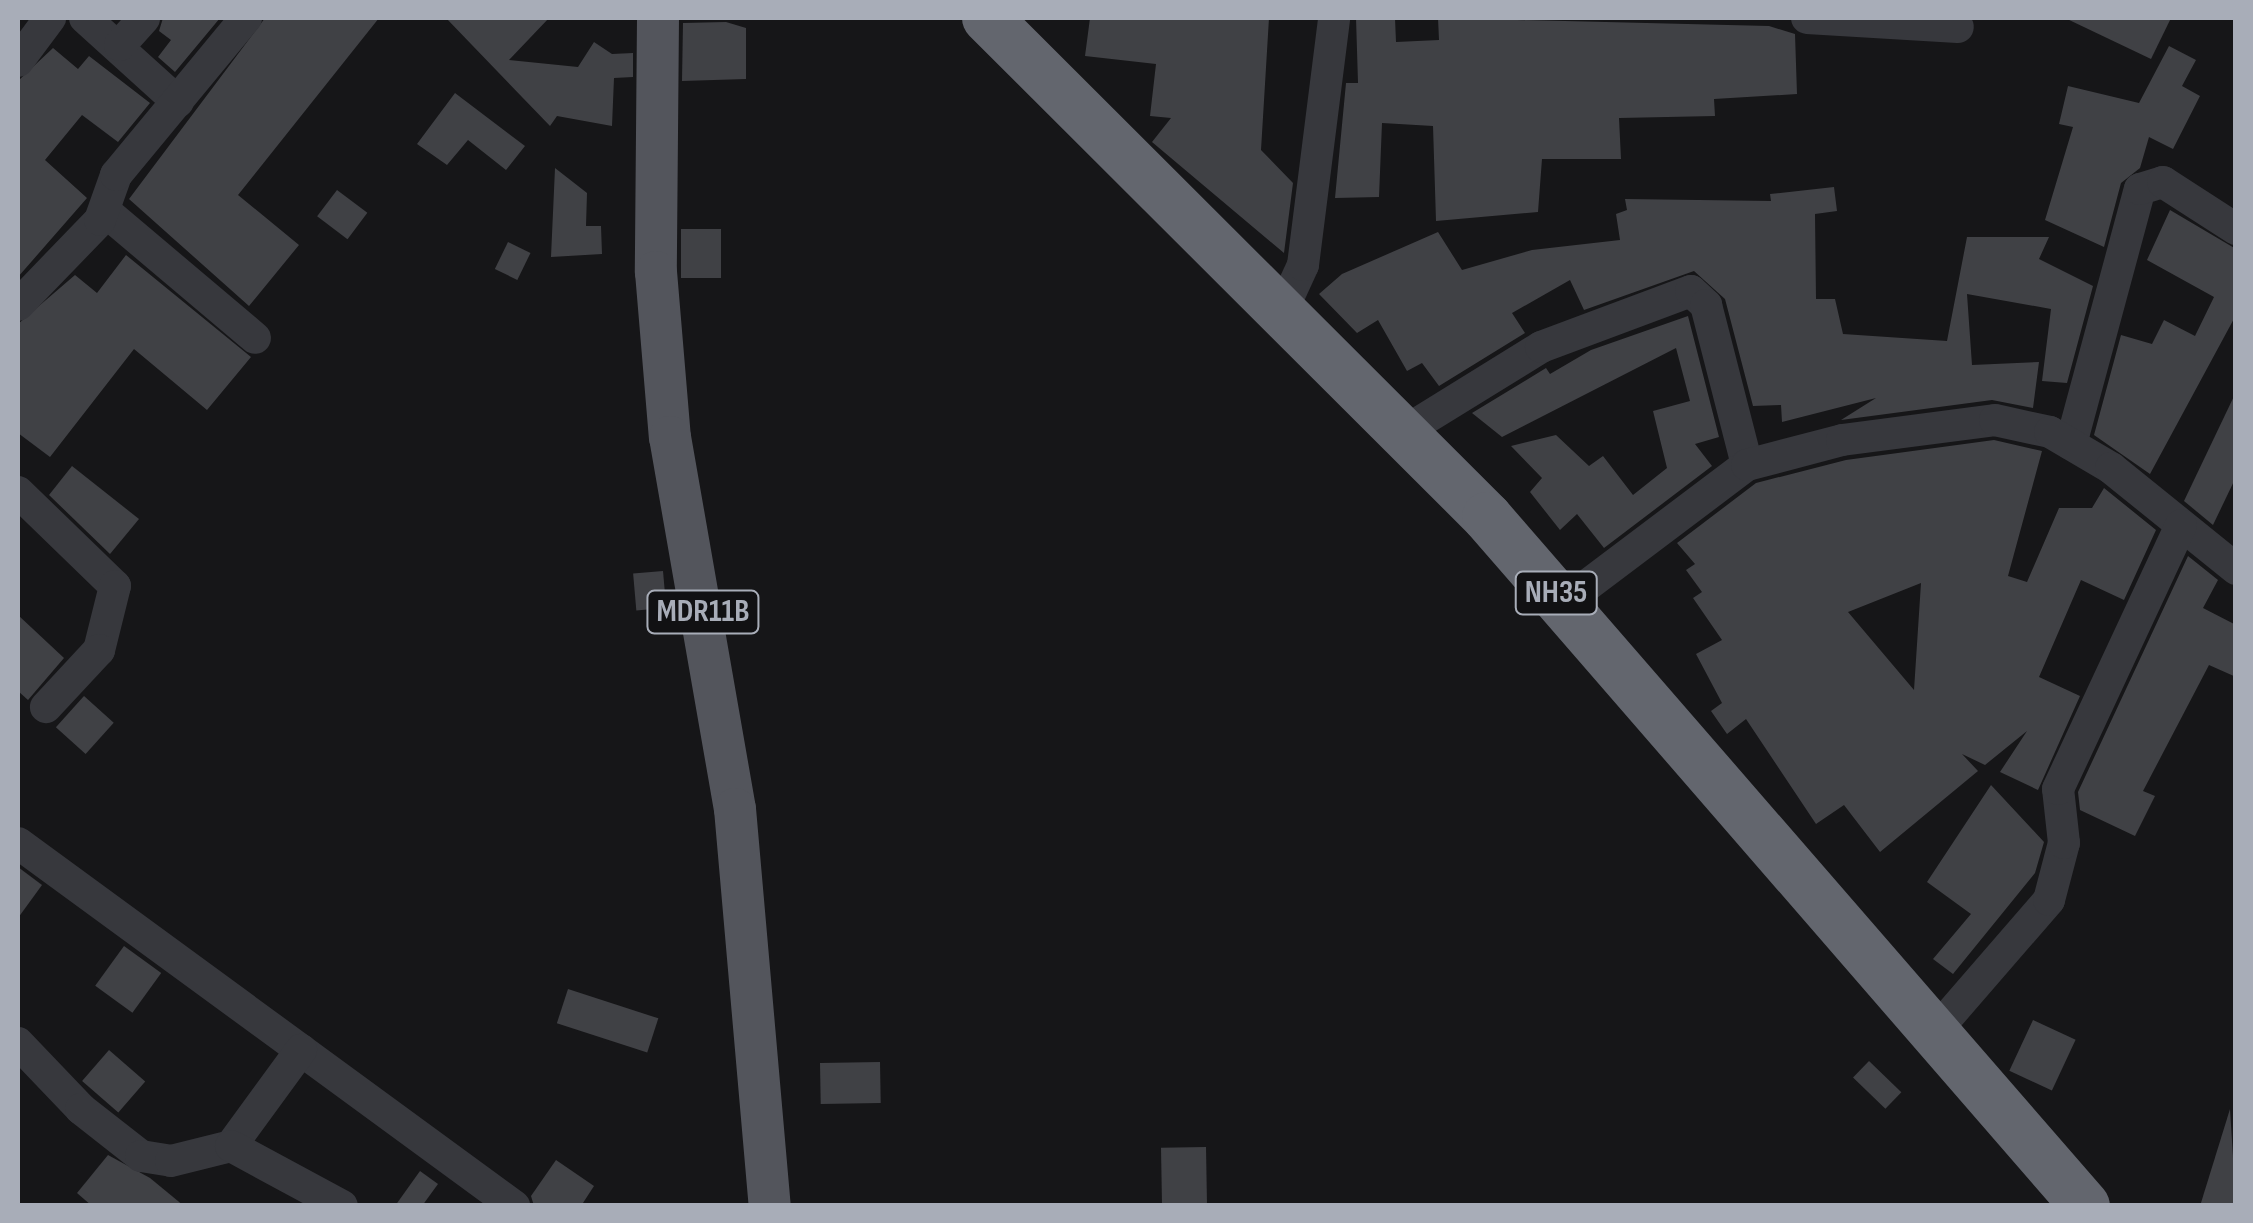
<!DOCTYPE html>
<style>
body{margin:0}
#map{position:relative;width:2253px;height:1223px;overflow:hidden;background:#161618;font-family:"Sofia Sans Condensed",sans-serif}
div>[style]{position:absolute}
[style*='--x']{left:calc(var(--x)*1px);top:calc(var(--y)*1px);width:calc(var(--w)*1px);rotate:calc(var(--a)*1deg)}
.building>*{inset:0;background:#404145;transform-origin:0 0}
.minor>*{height:32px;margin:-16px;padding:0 16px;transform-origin:16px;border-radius:16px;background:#37383d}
.major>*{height:42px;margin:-21px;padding:0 21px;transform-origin:21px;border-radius:21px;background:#53555c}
.highway>*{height:50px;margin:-25px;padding:0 25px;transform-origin:25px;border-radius:25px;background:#63666e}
span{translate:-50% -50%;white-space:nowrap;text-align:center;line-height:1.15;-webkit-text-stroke:10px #111113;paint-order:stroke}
.shield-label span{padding:2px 8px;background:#111113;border:2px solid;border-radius:8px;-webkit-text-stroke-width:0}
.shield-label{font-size:32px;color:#a8adb8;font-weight:700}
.frame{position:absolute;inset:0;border:20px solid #a8adb8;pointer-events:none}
</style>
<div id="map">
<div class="building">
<i style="clip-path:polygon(163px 18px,220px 18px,175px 72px,158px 57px,171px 40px,159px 31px)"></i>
<i style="clip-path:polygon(265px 18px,379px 18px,238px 195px,299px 245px,249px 306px,129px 199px)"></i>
<i style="clip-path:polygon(446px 18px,549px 18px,509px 60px,578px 67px,594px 42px,612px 54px,633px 53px,633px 77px,614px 78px,612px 126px,557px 116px,550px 126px)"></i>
<i style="clip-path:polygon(1090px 18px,1269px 18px,1261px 150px,1293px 183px,1284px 253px,1152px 142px,1171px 118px,1150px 116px,1156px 64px,1085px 56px)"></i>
<i style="clip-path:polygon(1356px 18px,1395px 18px,1396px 42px,1439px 40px,1438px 18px,1769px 26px,1795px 34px,1797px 94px,1714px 99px,1715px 116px,1619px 118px,1621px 159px,1542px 159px,1538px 212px,1436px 221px,1433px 126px,1382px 123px,1379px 197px,1335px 198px,1346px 83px,1358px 83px)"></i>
<i style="clip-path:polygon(2065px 18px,2171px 18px,2151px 59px)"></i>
<i style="clip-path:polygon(726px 22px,746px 28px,746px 79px,682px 81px,683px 23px)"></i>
<i style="clip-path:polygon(2169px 46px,2196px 60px,2182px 86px,2200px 96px,2173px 149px,2149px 137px,2140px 168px,2121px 183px,2104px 247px,2045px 220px,2073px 127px,2059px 124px,2068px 86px,2139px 103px)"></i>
<i style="clip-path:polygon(53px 48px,78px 69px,89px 56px,150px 103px,118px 142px,82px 115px,45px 160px,87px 198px,18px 277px,18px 81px)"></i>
<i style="clip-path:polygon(455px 93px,525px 146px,506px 170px,468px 140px,447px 165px,417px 144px)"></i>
<i style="clip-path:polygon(555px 168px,587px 193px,586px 226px,601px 226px,602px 254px,551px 257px)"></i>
<i style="clip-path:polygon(1834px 187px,1837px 211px,1815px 214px,1816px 299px,1835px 299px,1843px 334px,1947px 341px,1967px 237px,2049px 237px,2039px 259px,2093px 286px,2067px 383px,2042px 381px,2051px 309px,1967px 294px,1972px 365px,2039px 362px,2033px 408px,1992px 400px,1841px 420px,1876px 398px,1782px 422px,1781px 405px,1753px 406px,1725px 299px,1694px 271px,1584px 310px,1570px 280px,1512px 313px,1525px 333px,1439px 386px,1422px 363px,1407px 371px,1378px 320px,1357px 333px,1319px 294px,1342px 274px,1438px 232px,1462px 270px,1532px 250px,1620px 240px,1616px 214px,1627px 210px,1625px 199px,1771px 201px,1770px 194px)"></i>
<i style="left:337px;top:190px;width:38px;height:33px;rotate:37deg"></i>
<i style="clip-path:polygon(2170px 210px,2236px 249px,2236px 315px,2150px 474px,2094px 435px,2121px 335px,2152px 344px,2164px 320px,2195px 336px,2214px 297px,2147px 260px)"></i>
<i style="left:681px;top:229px;width:40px;height:49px"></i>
<i style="left:508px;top:242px;width:25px;height:30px;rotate:26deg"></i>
<i style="clip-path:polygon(126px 255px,251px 357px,207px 410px,134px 349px,50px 457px,18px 433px,18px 324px,75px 275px,97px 293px)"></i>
<i style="clip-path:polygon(1688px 316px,1719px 437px,1695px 444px,1712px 466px,1604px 548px,1577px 514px,1560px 530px,1530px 492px,1542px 478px,1511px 446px,1556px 435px,1589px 466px,1603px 456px,1633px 495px,1667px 468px,1653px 411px,1690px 401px,1676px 348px,1502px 437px,1472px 413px,1546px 368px,1550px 374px,1591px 350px)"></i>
<i style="clip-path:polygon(2236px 392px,2236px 477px,2213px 525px,2184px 501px)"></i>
<i style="clip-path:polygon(evenodd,1994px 440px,2042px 451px,2008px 576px,2027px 582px,2059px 508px,2092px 508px,2104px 488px,2156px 530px,2124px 600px,2081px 580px,2039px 677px,2080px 696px,2038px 790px,2000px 772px,2027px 731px,1985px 765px,1962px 754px,1978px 771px,1880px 852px,1844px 805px,1816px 824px,1746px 719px,1727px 734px,1711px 711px,1722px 703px,1696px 654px,1722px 640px,1693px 598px,1702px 592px,1686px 570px,1695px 564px,1677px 543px,1756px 483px,1846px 460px,1994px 440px,1921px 583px,1914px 690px,1848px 612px,1921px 583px)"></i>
<i style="clip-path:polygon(72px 466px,139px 519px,110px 554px,49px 495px)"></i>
<i style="clip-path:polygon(2188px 556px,2218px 580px,2203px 608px,2236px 625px,2236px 677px,2209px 665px,2143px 791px,2155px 796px,2135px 836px,2080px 810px,2078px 792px)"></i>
<i style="left:663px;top:571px;width:37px;height:30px;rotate:85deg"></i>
<i style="clip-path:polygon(18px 615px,64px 658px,28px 700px,18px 691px)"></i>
<i style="left:84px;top:696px;width:40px;height:42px;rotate:42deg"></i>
<i style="clip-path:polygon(1991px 785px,2044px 842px,2035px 873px,1953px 974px,1933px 959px,1971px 914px,1927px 882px)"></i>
<i style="clip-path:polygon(18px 867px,42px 885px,18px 918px)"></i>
<i style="left:124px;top:946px;width:46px;height:49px;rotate:36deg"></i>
<i style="left:568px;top:989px;width:95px;height:36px;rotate:18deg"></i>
<i style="left:2033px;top:1020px;width:47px;height:56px;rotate:25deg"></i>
<i style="left:109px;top:1050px;width:48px;height:41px;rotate:41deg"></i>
<i style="left:1869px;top:1061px;width:45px;height:23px;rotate:44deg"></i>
<i style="left:880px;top:1062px;width:41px;height:60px;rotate:89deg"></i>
<i style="clip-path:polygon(2230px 1109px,2236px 1206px,2200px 1206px)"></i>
<i style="left:1206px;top:1147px;width:59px;height:45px;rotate:89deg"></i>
<i style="clip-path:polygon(108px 1155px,150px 1178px,184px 1206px,92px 1206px,77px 1193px)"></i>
<i style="clip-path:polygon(556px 1160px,594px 1186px,581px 1206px,534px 1206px,531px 1196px)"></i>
<i style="clip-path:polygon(420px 1171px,438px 1184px,422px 1206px,395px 1206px)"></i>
</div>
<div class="minor">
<i style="--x:85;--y:18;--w:125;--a:42.1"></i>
<i style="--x:1807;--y:18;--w:151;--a:3.4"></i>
<i style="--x:120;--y:45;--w:36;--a:-48"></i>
<i style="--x:18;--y:61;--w:54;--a:-53.3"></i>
<i style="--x:106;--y:212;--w:195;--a:40.2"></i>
<i style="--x:18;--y:305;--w:118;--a:-46"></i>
<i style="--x:100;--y:220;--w:48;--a:-70.4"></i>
<i style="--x:116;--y:175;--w:204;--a:-50.4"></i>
<i style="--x:1281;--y:313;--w:53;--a:-65.4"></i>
<i style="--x:1303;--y:265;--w:249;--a:-82.8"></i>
<i style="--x:1402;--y:433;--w:163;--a:-31.7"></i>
<i style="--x:1541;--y:347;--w:160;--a:-20.5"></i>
<i style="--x:1691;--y:291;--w:21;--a:43"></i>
<i style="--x:1706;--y:305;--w:165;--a:75.6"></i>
<i style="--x:2071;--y:444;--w:264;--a:-74.9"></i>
<i style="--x:2140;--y:189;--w:24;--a:-17"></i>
<i style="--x:2163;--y:182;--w:87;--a:32.8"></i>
<i style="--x:18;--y:492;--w:135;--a:44.1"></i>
<i style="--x:115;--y:586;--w:66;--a:104"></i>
<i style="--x:99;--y:650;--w:78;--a:132.9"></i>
<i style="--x:1565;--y:602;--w:228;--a:-37"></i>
<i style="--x:1747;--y:465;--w:98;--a:-14.7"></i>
<i style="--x:1842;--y:440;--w:154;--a:-7.4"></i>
<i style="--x:1995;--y:420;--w:56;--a:12.3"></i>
<i style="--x:2050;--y:432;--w:71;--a:30.5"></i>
<i style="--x:2111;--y:468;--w:161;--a:38.9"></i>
<i style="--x:18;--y:843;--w:615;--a:36.2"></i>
<i style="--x:1933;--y:1034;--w:177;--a:-49.1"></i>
<i style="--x:2049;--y:900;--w:59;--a:-75.3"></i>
<i style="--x:2064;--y:843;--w:54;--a:-96.3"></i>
<i style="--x:2058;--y:789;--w:291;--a:-65"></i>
<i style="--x:18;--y:1043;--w:91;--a:46.3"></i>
<i style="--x:81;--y:1109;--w:76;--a:38.1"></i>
<i style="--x:141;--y:1156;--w:30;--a:9"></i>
<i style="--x:171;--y:1161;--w:62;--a:-14"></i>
<i style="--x:231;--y:1146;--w:119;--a:-53.9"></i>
<i style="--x:231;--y:1146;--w:126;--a:28.4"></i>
</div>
<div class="major">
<i style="--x:658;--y:18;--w:254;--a:90.5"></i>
<i style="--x:656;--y:272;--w:166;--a:85.2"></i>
<i style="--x:670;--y:437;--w:378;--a:80.1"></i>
<i style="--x:735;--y:809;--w:399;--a:85"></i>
</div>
<div class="highway">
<i style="--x:987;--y:18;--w:706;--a:44.94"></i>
<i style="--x:1487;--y:517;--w:912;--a:49.04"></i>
</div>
<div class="shield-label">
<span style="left:1556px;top:593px">NH35</span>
<span style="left:703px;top:612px">MDR11B</span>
</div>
<div class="frame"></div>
</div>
